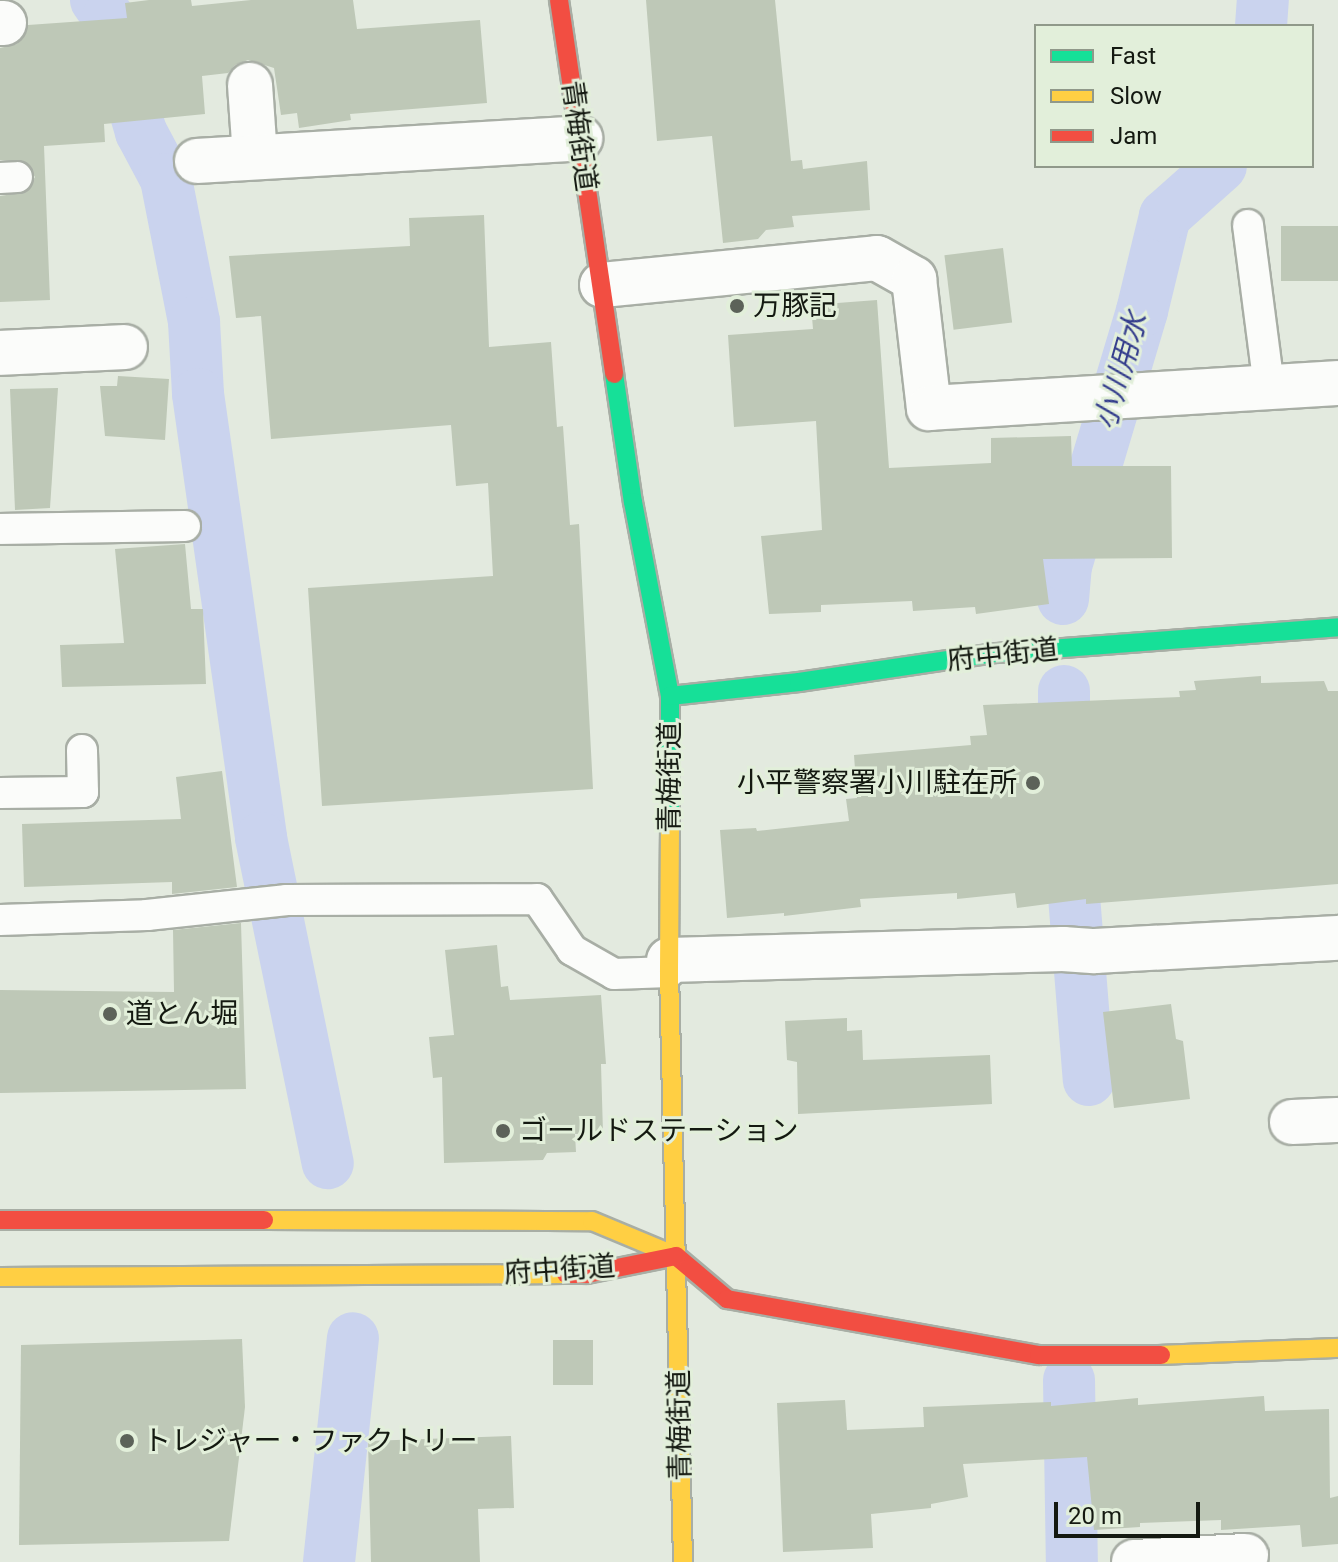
<!DOCTYPE html>
<meta charset="utf-8">
<style>
body{margin:0}
#map{position:relative;width:1338px;height:1562px;overflow:hidden;background:#e3eadf;font-family:Roboto,"Noto Sans JP",sans-serif}
div>[style]{position:absolute}
[style*='--x']{left:calc(var(--x)*1px);top:calc(var(--y)*1px);width:calc(var(--w)*1px);rotate:calc(var(--a)*1deg)}
.canal>*{height:52px;margin:-26px;padding:0 26px;transform-origin:26px;border-radius:26px;background:#cad3ee}
.building>*{inset:0;background:#bec8b7;transform-origin:0 0}
.roads{filter:drop-shadow(2px 0 #a8aea5) drop-shadow(-2px 0 #a8aea5) drop-shadow(0 2px #a8aea5) drop-shadow(0 -2px #a8aea5)}
.lane>*{height:30px;margin:-15px;padding:0 15px;transform-origin:15px;border-radius:15px;background:#fbfcfa}
.street>*{height:44px;margin:-22px;padding:0 22px;transform-origin:22px;border-radius:22px;background:#fbfcfa}
.fast>*{height:18px;margin:-9px;padding:0 9px;transform-origin:9px;border-radius:9px;background:#16e098}
.slow>*{height:18px;margin:-9px;padding:0 9px;transform-origin:9px;border-radius:9px;background:#ffcf43}
.jam>*{height:18px;margin:-9px;padding:0 9px;transform-origin:9px;border-radius:9px;background:#f24e42}
.dots>*{width:22px;height:22px;translate:-50% -50%;box-sizing:border-box;border:4px solid #e2efda;border-radius:50%}
span{translate:-50% -50%;white-space:nowrap;text-align:center;line-height:1.15;-webkit-text-stroke:6px #e2efda;paint-order:stroke}
.street-label{font-size:28px;color:#141911}
.poi-label{font-size:28px;color:#141911}
.left{translate:0 -50%;text-align:left}
.right{translate:-100% -50%;text-align:right}
.water-label{font-size:30px;color:#353e8d;font-style:italic}
.legend{position:absolute;left:1034px;top:24px;width:280px;height:144px;box-sizing:border-box;background:#e2efda;border:2px solid #90998a;margin:0;padding:10px 14px;list-style:none;font-size:24px;color:#141911}
.legend li{display:flex;align-items:center;gap:16px;height:40px}
.legend b{width:40px;border:2px solid #90998a}
.scale{position:absolute;left:1054px;top:1502px;width:146px;height:36px;box-sizing:border-box;border:4px solid #141911;border-top:0;padding-left:10px;font-size:24px;line-height:28px;white-space:nowrap;color:#141911;-webkit-text-stroke:6px #e2efda;paint-order:stroke}
</style>
<div id="map">
<div class="canal">
<i style="--x:96;--y:0;--w:21;--a:55"></i>
<i style="--x:108;--y:17;--w:120;--a:74"></i>
<i style="--x:141;--y:132;--w:53;--a:62"></i>
<i style="--x:166;--y:179;--w:146;--a:78.9"></i>
<i style="--x:194;--y:322;--w:72;--a:86.8"></i>
<i style="--x:198;--y:394;--w:448;--a:81.9"></i>
<i style="--x:261;--y:838;--w:332;--a:78.4"></i>
<i style="--x:1261;--y:26;--w:26;--a:-86"></i>
<i style="--x:1063;--y:599;--w:33;--a:-85"></i>
<i style="--x:1066;--y:566;--w:266;--a:-73.4"></i>
<i style="--x:1142;--y:311;--w:98;--a:-76.4"></i>
<i style="--x:1165;--y:216;--w:75;--a:-41.8"></i>
<i style="--x:1064;--y:691;--w:81;--a:90"></i>
<i style="--x:1064;--y:772;--w:309;--a:85.4"></i>
<i style="--x:1069;--y:1380;--w:182;--a:89.1"></i>
<i style="--x:329;--y:1562;--w:225;--a:-83.9"></i>
</div>
<div class="building">
<i style="clip-path:polygon(149px 0,191px 0,192px 6px,251px 0,353px 0,357px 29px,480px 20px,487px 103px,350px 114px,351px 120px,299px 128px,297px 113px,281px 115px,274px 68px,248px 60px,235px 65px,228px 73px,202px 76px,205px 114px,104px 124px,105px 142px,44px 146px,50px 300px,0 302px,0 196px,26px 192px,35px 177px,24px 161px,0 160px,0 48px,17px 44px,28px 25px,127px 18px,125px 3px)"></i>
<i style="clip-path:polygon(646px 0,775px 0,791px 161px,802px 160px,803px 169px,867px 161px,870px 210px,792px 216px,794px 227px,766px 230px,758px 239px,723px 243px,712px 136px,657px 141px)"></i>
<i style="clip-path:polygon(484px 215px,489px 347px,551px 342px,557px 427px,563px 426px,570px 525px,579px 524px,593px 789px,322px 806px,308px 588px,493px 576px,488px 483px,456px 486px,451px 425px,271px 439px,261px 316px,236px 318px,229px 256px,410px 246px,409px 218px)"></i>
<i style="left:1338px;top:226px;width:55px;height:57px;rotate:90deg"></i>
<i style="left:1003px;top:248px;width:75px;height:59px;rotate:83deg"></i>
<i style="clip-path:polygon(877px 300px,889px 468px,991px 463px,991px 438px,1071px 436px,1072px 466px,1171px 466px,1172px 558px,1043px 559px,1049px 604px,976px 614px,975px 607px,913px 611px,912px 601px,821px 605px,821px 612px,769px 614px,761px 536px,822px 530px,816px 421px,734px 427px,728px 335px,813px 329px,811px 305px)"></i>
<i style="clip-path:polygon(118px 376px,169px 379px,165px 440px,105px 436px,100px 386px,117px 386px)"></i>
<i style="clip-path:polygon(58px 388px,50px 508px,15px 510px,10px 389px)"></i>
<i style="clip-path:polygon(185px 544px,191px 609px,203px 609px,206px 684px,62px 687px,60px 645px,124px 643px,115px 549px)"></i>
<i style="clip-path:polygon(1261px 676px,1261px 683px,1324px 681px,1328px 691px,1338px 691px,1338px 884px,1086px 904px,1086px 899px,1017px 908px,1015px 893px,957px 899px,957px 893px,860px 899px,861px 907px,784px 916px,784px 913px,727px 918px,720px 830px,756px 828px,757px 831px,849px 821px,846px 799px,857px 798px,854px 755px,971px 745px,970px 736px,987px 735px,983px 705px,1180px 697px,1179px 691px,1196px 690px,1194px 681px)"></i>
<i style="clip-path:polygon(222px 771px,237px 887px,172px 894px,172px 882px,24px 887px,22px 824px,181px 819px,176px 777px)"></i>
<i style="clip-path:polygon(241px 923px,246px 1089px,0 1093px,0 990px,174px 992px,173px 930px)"></i>
<i style="clip-path:polygon(497px 945px,501px 987px,508px 986px,510px 1000px,601px 995px,606px 1064px,601px 1064px,603px 1133px,575px 1134px,576px 1152px,547px 1153px,543px 1160px,444px 1163px,442px 1077px,433px 1078px,429px 1037px,454px 1035px,445px 950px)"></i>
<i style="clip-path:polygon(1171px 1004px,1176px 1039px,1183px 1041px,1190px 1099px,1114px 1108px,1103px 1012px)"></i>
<i style="clip-path:polygon(847px 1018px,847px 1031px,862px 1030px,863px 1060px,990px 1055px,992px 1104px,798px 1114px,797px 1062px,787px 1060px,785px 1021px)"></i>
<i style="clip-path:polygon(242px 1339px,245px 1407px,229px 1541px,19px 1545px,21px 1345px)"></i>
<i style="left:593px;top:1340px;width:45px;height:40px;rotate:90deg"></i>
<i style="clip-path:polygon(1264px 1396px,1265px 1411px,1329px 1409px,1330px 1498px,1338px 1496px,1338px 1544px,1302px 1547px,1300px 1525px,1221px 1530px,1221px 1520px,1140px 1523px,1140px 1527px,1094px 1530px,1087px 1457px,963px 1464px,968px 1497px,931px 1504px,931px 1508px,871px 1514px,873px 1548px,783px 1552px,777px 1403px,845px 1400px,847px 1430px,924px 1427px,923px 1407px,1051px 1402px,1051px 1406px,1138px 1398px,1138px 1405px)"></i>
<i style="clip-path:polygon(511px 1436px,514px 1508px,478px 1509px,480px 1562px,371px 1562px,368px 1441px)"></i>
</div>
<div class="roads">
<div class="lane">
<i style="--x:0;--y:178;--w:17;--a:-3"></i>
<i style="--x:1248;--y:225;--w:163;--a:82.6"></i>
<i style="--x:0;--y:529;--w:185;--a:-0.9"></i>
<i style="--x:0;--y:793;--w:83;--a:-0.7"></i>
<i style="--x:83;--y:792;--w:42;--a:-91.4"></i>
<i style="--x:0;--y:920;--w:147;--a:-1.9"></i>
<i style="--x:147;--y:915;--w:141;--a:-6.1"></i>
<i style="--x:287;--y:900;--w:250;--a:-0.2"></i>
<i style="--x:537;--y:899;--w:62;--a:55.5"></i>
<i style="--x:572;--y:950;--w:48;--a:29.7"></i>
<i style="--x:614;--y:974;--w:55;--a:-2.1"></i>
</div>
<div class="street">
<i style="--x:0;--y:23;--w:4;--a:0"></i>
<i style="--x:250;--y:85;--w:72;--a:86"></i>
<i style="--x:197;--y:161;--w:384;--a:-3.4"></i>
<i style="--x:602;--y:285;--w:276;--a:-5.6"></i>
<i style="--x:877;--y:258;--w:43;--a:29.6"></i>
<i style="--x:914;--y:279;--w:130;--a:83.4"></i>
<i style="--x:929;--y:408;--w:410;--a:-3.5"></i>
<i style="--x:0;--y:353;--w:125;--a:-2.7"></i>
<i style="--x:669;--y:960;--w:394;--a:-1.6"></i>
<i style="--x:1063;--y:949;--w:32;--a:4"></i>
<i style="--x:1095;--y:951;--w:243;--a:-3.1"></i>
<i style="--x:1292;--y:1122;--w:46;--a:-2.5"></i>
<i style="--x:1134;--y:1562;--w:112;--a:-3.1"></i>
</div>
<div class="fast">
<i style="--x:614;--y:374;--w:129;--a:81.6"></i>
<i style="--x:633;--y:502;--w:197;--a:79.2"></i>
<i style="--x:670;--y:696;--w:131;--a:90"></i>
<i style="--x:670;--y:696;--w:130;--a:-6.2"></i>
<i style="--x:799;--y:682;--w:199;--a:-8.4"></i>
<i style="--x:996;--y:653;--w:343;--a:-4.3"></i>
</div>
<div class="slow">
<i style="--x:670;--y:827;--w:145;--a:90.4"></i>
<i style="--x:669;--y:972;--w:590;--a:88.64"></i>
<i style="--x:264;--y:1220;--w:328;--a:0.2"></i>
<i style="--x:592;--y:1221;--w:91;--a:22.6"></i>
<i style="--x:0;--y:1277;--w:566;--a:-0.3"></i>
<i style="--x:1161;--y:1355;--w:177;--a:-2.3"></i>
</div>
<div class="jam">
<i style="--x:559;--y:0;--w:378;--a:81.6"></i>
<i style="--x:0;--y:1220;--w:264;--a:0"></i>
<i style="--x:676;--y:1256;--w:67;--a:40.1"></i>
<i style="--x:727;--y:1299;--w:317;--a:10.2"></i>
<i style="--x:1039;--y:1355;--w:122;--a:0"></i>
<i style="--x:566;--y:1274;--w:21;--a:0"></i>
<i style="--x:587;--y:1274;--w:91;--a:-11.4"></i>
</div>
</div>
<div class="dots">
<i style="left:737px;top:306px;background:#5c6259"></i>
<i style="left:1033px;top:783px;background:#5c6259"></i>
<i style="left:110px;top:1014px;background:#5c6259"></i>
<i style="left:503px;top:1131px;background:#5c6259"></i>
<i style="left:127px;top:1441px;background:#5c6259"></i>
</div>
<div class="street-label">
<span style="left:579px;top:136px;rotate:82deg">青梅街道</span>
<span style="left:1003px;top:655px;rotate:-6deg">府中街道</span>
<span style="left:670px;top:777px;rotate:-90deg">青梅街道</span>
<span style="left:560px;top:1270px;rotate:-4deg">府中街道</span>
<span style="left:680px;top:1425px;rotate:-91deg">青梅街道</span>
</div>
<div class="poi-label">
<span class="left" style="left:753px;top:306px">万豚記</span>
<span class="right" style="left:1017px;top:783px">小平警察署小川駐在所</span>
<span class="left" style="left:126px;top:1014px">道とん堀</span>
<span class="left" style="left:519px;top:1131px">ゴールドステーション</span>
<span class="left" style="left:143px;top:1441px">トレジャー・ファクトリー</span>
</div>
<div class="water-label">
<span style="left:1121px;top:371px;rotate:-74deg">小川用水</span>
</div>
<ul class="legend">
<li><b style="height:10px;background:#16e098"></b>Fast</li>
<li><b style="height:10px;background:#ffcf43"></b>Slow</li>
<li><b style="height:10px;background:#f24e42"></b>Jam</li>
</ul>
<div class="scale">20 m</div>
</div>
